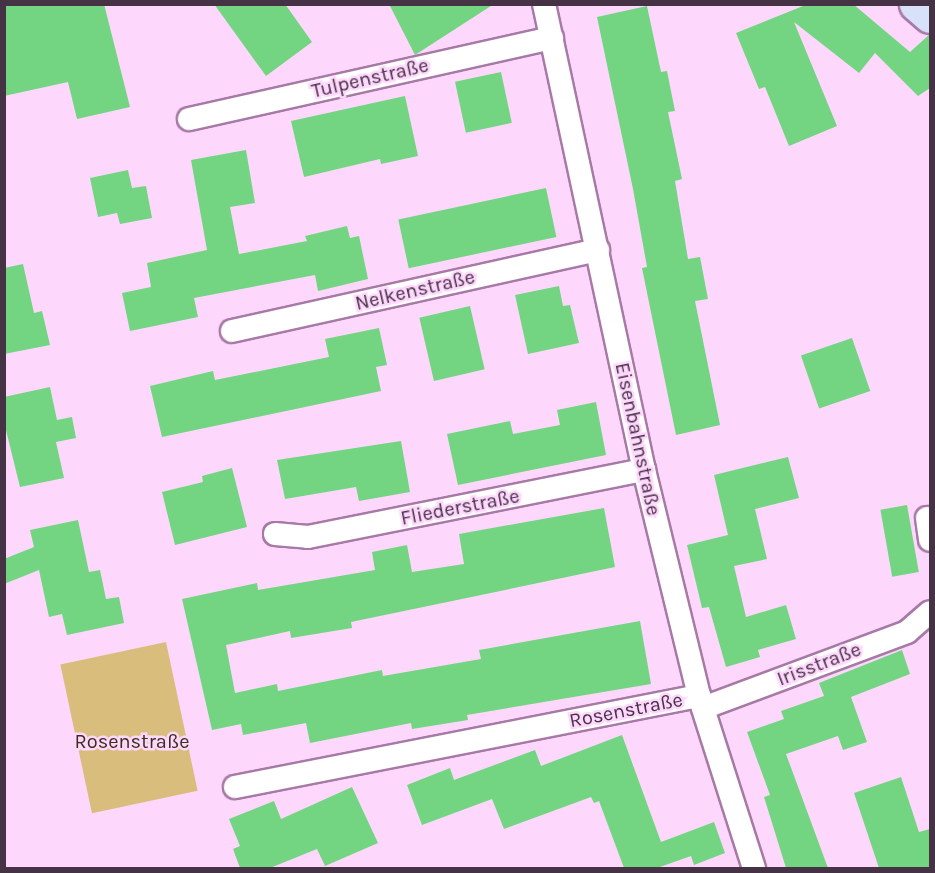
<!DOCTYPE html>
<meta charset="utf-8">
<style>
body{margin:0}
#map{position:relative;width:935px;height:873px;overflow:hidden;background:#fed7fd;font-family:Karla,sans-serif}
div>[style]{position:absolute}
[style*='--x']{left:calc(var(--x)*1px);top:calc(var(--y)*1px);width:calc(var(--w)*1px);rotate:calc(var(--a)*1deg)}
.green>*{inset:0;background:#d9bd7c;transform-origin:0 0}
.building>*{inset:0;background:#73d481;transform-origin:0 0}
.roads{filter:drop-shadow(2px 0 #a77aa6) drop-shadow(-2px 0 #a77aa6) drop-shadow(0 2px #a77aa6) drop-shadow(0 -2px #a77aa6)}
.street>*{height:22px;margin:-11px;padding:0 11px;transform-origin:11px;border-radius:11px;background:#fff}
.secondary>*{height:33px;margin:-16.5px;padding:0 16.5px;transform-origin:16.5px;border-radius:16.5px;background:#d8e1fa}
span{translate:-50% -50%;white-space:nowrap;text-align:center;line-height:1.15;-webkit-text-stroke:5px #fed7fd;paint-order:stroke}
.street-label{font-size:20px;color:#463245}
.park-label{font-size:20px;color:#382f1b}
.frame{position:absolute;inset:0;border:6px solid #463245;pointer-events:none}
</style>
<div id="map">
<div class="green">
<i style="left:166px;top:642px;width:152px;height:108px;rotate:78deg"></i>
</div>
<div class="building">
<i style="clip-path:polygon(4px 4px,104px 4px,130px 107px,77px 119px,68px 82px,4px 96px)"></i>
<i style="clip-path:polygon(214px 4px,285px 4px,312px 42px,266px 76px)"></i>
<i style="clip-path:polygon(389px 4px,494px 4px,415px 55px)"></i>
<i style="clip-path:polygon(808px 4px,853px 4px,910px 52px,930px 34px,930px 88px,918px 96px,875px 53px,859px 73px,794px 22px,837px 126px,789px 146px,765px 87px,759px 89px,736px 33px)"></i>
<i style="clip-path:polygon(647px 6px,661px 72px,667px 71px,675px 111px,668px 112px,682px 179px,675px 181px,688px 259px,700px 257px,708px 299px,695px 301px,720px 425px,676px 435px,642px 268px,647px 267px,633px 189px,597px 17px)"></i>
<i style="left:501px;top:72px;width:52px;height:47px;rotate:78deg"></i>
<i style="clip-path:polygon(405px 96px,418px 156px,381px 164px,380px 159px,304px 177px,291px 121px)"></i>
<i style="clip-path:polygon(246px 150px,255px 203px,230px 207px,239px 254px,307px 241px,305px 236px,347px 226px,350px 238px,359px 236px,368px 279px,318px 291px,315px 275px,194px 298px,198px 317px,130px 331px,122px 293px,151px 287px,147px 263px,207px 250px,191px 160px)"></i>
<i style="clip-path:polygon(128px 170px,132px 188px,146px 186px,152px 218px,120px 224px,117px 213px,98px 217px,90px 178px)"></i>
<i style="left:546px;top:188px;width:50px;height:151px;rotate:78deg"></i>
<i style="clip-path:polygon(23px 264px,34px 313px,42px 311px,50px 345px,4px 354px,4px 268px)"></i>
<i style="clip-path:polygon(559px 286px,563px 306px,570px 305px,579px 343px,528px 354px,515px 295px)"></i>
<i style="left:470px;top:306px;width:65px;height:52px;rotate:77deg"></i>
<i style="clip-path:polygon(379px 328px,387px 365px,376px 367px,381px 391px,162px 437px,150px 386px,213px 371px,215px 380px,329px 357px,325px 339px)"></i>
<i style="left:852px;top:338px;width:56px;height:54px;rotate:71deg"></i>
<i style="clip-path:polygon(50px 387px,57px 420px,72px 417px,76px 438px,56px 442px,64px 478px,20px 487px,4px 422px,4px 397px)"></i>
<i style="clip-path:polygon(596px 402px,606px 455px,458px 485px,447px 434px,510px 421px,513px 434px,560px 425px,557px 410px)"></i>
<i style="clip-path:polygon(401px 441px,410px 492px,359px 501px,356px 487px,285px 499px,277px 460px)"></i>
<i style="clip-path:polygon(788px 457px,799px 498px,755px 509px,767px 559px,734px 566px,746px 617px,786px 605px,796px 639px,758px 650px,760px 657px,726px 667px,709px 607px,702px 608px,687px 545px,728px 535px,714px 475px)"></i>
<i style="clip-path:polygon(232px 468px,247px 527px,175px 545px,162px 492px,203px 482px,202px 476px)"></i>
<i style="left:907px;top:505px;width:68px;height:27px;rotate:80deg"></i>
<i style="clip-path:polygon(604px 508px,615px 567px,351px 622px,352px 628px,291px 638px,290px 631px,226px 645px,235px 693px,277px 684px,278px 691px,382px 670px,383px 676px,481px 659px,479px 650px,640px 621px,651px 684px,467px 715px,468px 720px,412px 729px,411px 723px,310px 743px,306px 723px,243px 735px,241px 724px,212px 730px,182px 599px,257px 583px,258px 590px,375px 570px,372px 552px,407px 545px,412px 572px,464px 564px,459px 534px)"></i>
<i style="clip-path:polygon(78px 520px,89px 572px,100px 570px,106px 599px,119px 597px,124px 623px,67px 635px,62px 614px,49px 617px,39px 570px,4px 584px,4px 559px,34px 547px,30px 530px)"></i>
<i style="clip-path:polygon(902px 650px,910px 674px,851px 697px,867px 742px,843px 750px,838px 736px,786px 754px,828px 868px,786px 868px,764px 797px,770px 795px,747px 732px,784px 719px,781px 711px,824px 696px,819px 683px)"></i>
<i style="clip-path:polygon(622px 735px,661px 842px,714px 822px,725px 853px,694px 865px,691px 856px,657px 868px,624px 868px,599px 801px,594px 803px,591px 797px,504px 829px,492px 799px,422px 825px,407px 785px,450px 768px,454px 780px,535px 750px,541px 766px)"></i>
<i style="clip-path:polygon(901px 777px,919px 832px,930px 829px,930px 868px,879px 868px,854px 793px)"></i>
<i style="clip-path:polygon(352px 787px,378px 843px,325px 866px,317px 849px,270px 868px,240px 868px,233px 849px,240px 846px,229px 819px,274px 801px,281px 819px)"></i>
</div>
<div class="roads">
<div class="street">
<i style="--x:544;--y:4;--w:477;--a:77.9"></i>
<i style="--x:644;--y:470;--w:233;--a:76.3"></i>
<i style="--x:699;--y:696;--w:181;--a:72.3"></i>
<i style="--x:189;--y:119;--w:372;--a:-12.6"></i>
<i style="--x:232;--y:331;--w:375;--a:-12.5"></i>
<i style="--x:927;--y:518;--w:22;--a:82"></i>
<i style="--x:275;--y:534;--w:33;--a:5"></i>
<i style="--x:308;--y:537;--w:343;--a:-11.3"></i>
<i style="--x:703;--y:708;--w:218;--a:-20.4"></i>
<i style="--x:907;--y:632;--w:30;--a:-41"></i>
<i style="--x:235;--y:787;--w:473;--a:-11.1"></i>
</div>
<div class="secondary">
<i style="--x:916;--y:4;--w:18;--a:41"></i>
</div>
</div>
<div class="street-label">
<span style="left:370px;top:78px;rotate:-13deg">Tulpenstraße</span>
<span style="left:415px;top:290px;rotate:-13deg">Nelkenstraße</span>
<span style="left:638px;top:439px;rotate:78deg">Eisenbahnstraße</span>
<span style="left:460px;top:507px;rotate:-11deg">Fliederstraße</span>
<span style="left:819px;top:664px;rotate:-21deg">Irisstraße</span>
<span style="left:626px;top:710px;rotate:-11deg">Rosenstraße</span>
</div>
<div class="park-label">
<span style="left:132px;top:741px">Rosenstraße</span>
</div>
<div class="frame"></div>
</div>
